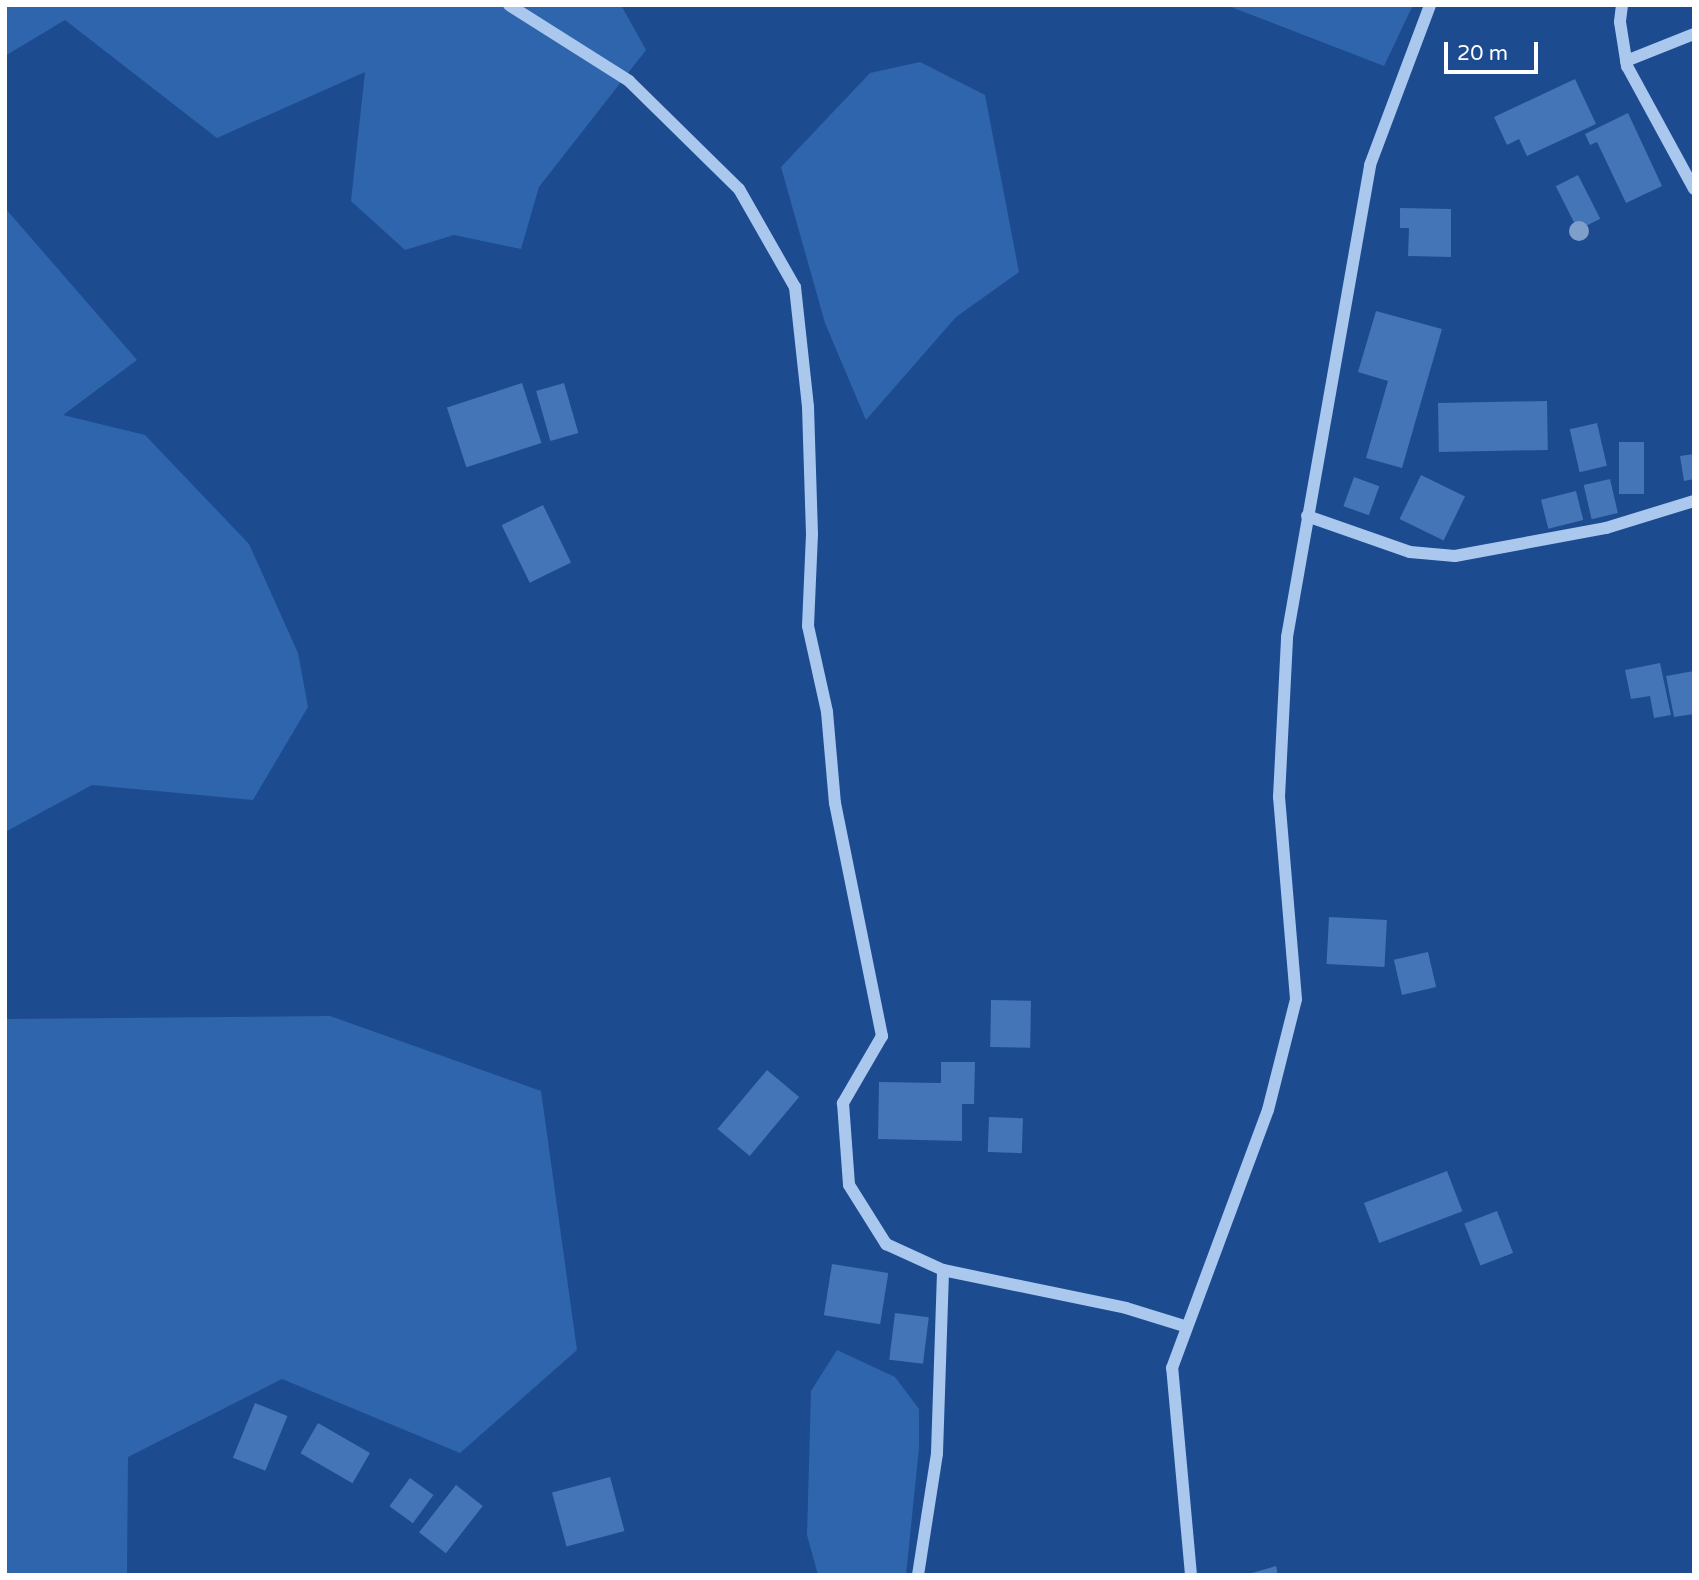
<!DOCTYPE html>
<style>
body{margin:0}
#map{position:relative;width:1699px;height:1580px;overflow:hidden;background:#1c4b8f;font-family:"Varela Round",sans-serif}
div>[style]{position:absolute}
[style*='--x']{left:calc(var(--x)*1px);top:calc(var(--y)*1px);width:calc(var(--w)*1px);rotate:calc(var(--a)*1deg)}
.green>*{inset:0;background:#2f65ad}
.building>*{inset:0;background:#4475b7;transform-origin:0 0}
.minor>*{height:12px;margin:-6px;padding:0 6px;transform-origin:6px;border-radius:6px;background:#aac7ee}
.trees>*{width:20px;height:20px;margin:-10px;border-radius:50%;background:#7f9eca}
span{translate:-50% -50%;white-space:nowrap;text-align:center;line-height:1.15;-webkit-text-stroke:5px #1c4b8f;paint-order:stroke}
.frame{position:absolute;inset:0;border:7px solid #fff;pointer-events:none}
.scale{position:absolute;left:1444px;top:42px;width:94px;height:32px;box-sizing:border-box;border:4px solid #fff;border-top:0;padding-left:9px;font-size:21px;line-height:24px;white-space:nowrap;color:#fff;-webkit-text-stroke:5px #1c4b8f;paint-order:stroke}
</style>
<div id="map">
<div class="green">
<i style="clip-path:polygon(5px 5px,621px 5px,646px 50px,539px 187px,521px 249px,454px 235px,405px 250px,351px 201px,365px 72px,217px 138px,65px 20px,5px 56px)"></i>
<i style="clip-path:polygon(1226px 5px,1413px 5px,1384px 66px)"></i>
<i style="clip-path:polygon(920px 62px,985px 95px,1019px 272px,956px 317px,866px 420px,825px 323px,781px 167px,870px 73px)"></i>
<i style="clip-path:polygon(5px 208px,137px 360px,63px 415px,145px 435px,249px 544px,298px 653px,308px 707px,253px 800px,92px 785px,5px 832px)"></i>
<i style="clip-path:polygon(330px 1016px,541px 1091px,577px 1350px,460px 1453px,282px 1379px,128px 1457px,127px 1575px,5px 1575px,5px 1019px)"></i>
<i style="clip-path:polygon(837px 1350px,895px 1377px,919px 1409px,919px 1448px,906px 1575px,818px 1575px,807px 1535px,811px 1391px)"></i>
</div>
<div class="building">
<i style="clip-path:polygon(1575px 79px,1596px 124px,1527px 156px,1519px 139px,1507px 145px,1494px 117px)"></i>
<i style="clip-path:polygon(1628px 113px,1662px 186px,1626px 203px,1597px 142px,1590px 145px,1585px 134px)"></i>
<i style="left:1578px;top:175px;width:49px;height:25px;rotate:63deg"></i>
<i style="clip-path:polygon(1400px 208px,1451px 209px,1451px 257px,1408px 256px,1409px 228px,1400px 228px)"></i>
<i style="clip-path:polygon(1376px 311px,1442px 329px,1402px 468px,1366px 458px,1388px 381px,1358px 372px)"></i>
<i style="left:522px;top:383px;width:63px;height:79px;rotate:72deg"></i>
<i style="left:564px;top:383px;width:52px;height:29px;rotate:74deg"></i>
<i style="left:1547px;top:401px;width:49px;height:109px;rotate:89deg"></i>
<i style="left:1597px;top:423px;width:44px;height:28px;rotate:77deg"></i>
<i style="left:1619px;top:442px;width:25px;height:52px"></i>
<i style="clip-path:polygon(1694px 454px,1694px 479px,1684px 481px,1680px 456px)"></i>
<i style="left:1421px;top:475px;width:49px;height:49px;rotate:26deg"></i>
<i style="left:1354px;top:477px;width:27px;height:31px;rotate:20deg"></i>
<i style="left:1610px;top:479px;width:35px;height:27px;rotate:77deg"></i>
<i style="left:1576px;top:491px;width:30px;height:36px;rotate:76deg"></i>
<i style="left:543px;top:505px;width:64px;height:46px;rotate:64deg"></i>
<i style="clip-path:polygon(1660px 663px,1671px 715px,1654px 718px,1650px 696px,1631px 699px,1625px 670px)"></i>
<i style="clip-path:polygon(1694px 671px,1694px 714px,1674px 717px,1666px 676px)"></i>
<i style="left:1329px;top:917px;width:58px;height:47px;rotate:3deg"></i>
<i style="left:1428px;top:952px;width:36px;height:35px;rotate:77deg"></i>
<i style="left:991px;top:1000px;width:40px;height:47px;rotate:1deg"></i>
<i style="clip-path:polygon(941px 1062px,975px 1062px,974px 1104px,962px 1104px,962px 1141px,878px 1139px,879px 1082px,941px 1083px)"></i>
<i style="left:767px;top:1070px;width:42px;height:77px;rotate:40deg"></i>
<i style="left:989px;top:1117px;width:34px;height:35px;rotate:2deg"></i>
<i style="left:1447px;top:1171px;width:43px;height:89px;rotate:69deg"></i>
<i style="left:1497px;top:1211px;width:45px;height:35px;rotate:69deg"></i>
<i style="left:832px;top:1264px;width:57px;height:52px;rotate:9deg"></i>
<i style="left:895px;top:1313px;width:34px;height:47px;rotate:7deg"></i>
<i style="left:255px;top:1403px;width:35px;height:59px;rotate:22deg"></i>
<i style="left:318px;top:1423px;width:60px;height:35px;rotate:30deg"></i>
<i style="left:610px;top:1477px;width:56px;height:60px;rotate:75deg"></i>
<i style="left:410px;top:1478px;width:29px;height:35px;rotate:36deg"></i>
<i style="left:456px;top:1485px;width:34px;height:60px;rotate:38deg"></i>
<i style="clip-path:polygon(1276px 1566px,1278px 1575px,1248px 1575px,1248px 1574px)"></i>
</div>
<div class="minor">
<i style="--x:509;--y:5;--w:142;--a:32.3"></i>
<i style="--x:629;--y:81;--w:154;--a:44.5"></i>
<i style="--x:739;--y:189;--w:113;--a:60.3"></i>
<i style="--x:795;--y:287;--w:121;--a:83.8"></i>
<i style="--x:808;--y:407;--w:127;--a:88.2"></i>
<i style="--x:812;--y:534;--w:92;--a:92.5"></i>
<i style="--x:808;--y:626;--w:88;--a:77.5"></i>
<i style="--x:827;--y:712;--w:91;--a:85"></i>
<i style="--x:835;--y:803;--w:238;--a:78.6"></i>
<i style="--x:882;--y:1036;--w:78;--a:120.2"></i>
<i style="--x:843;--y:1103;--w:82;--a:85.8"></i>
<i style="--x:849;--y:1185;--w:70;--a:57.9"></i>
<i style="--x:886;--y:1244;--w:63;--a:24.5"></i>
<i style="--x:943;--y:1270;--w:187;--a:11.7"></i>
<i style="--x:1126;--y:1308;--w:61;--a:17.2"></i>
<i style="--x:1622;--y:5;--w:17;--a:97"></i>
<i style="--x:1620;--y:22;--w:45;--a:81"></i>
<i style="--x:1627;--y:66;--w:140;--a:61.4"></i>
<i style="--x:1626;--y:61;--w:73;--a:-21.7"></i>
<i style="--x:1307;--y:516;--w:109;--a:19.3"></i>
<i style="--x:1410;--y:552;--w:45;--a:5.1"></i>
<i style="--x:1455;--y:556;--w:154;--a:-10.5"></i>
<i style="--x:1606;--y:528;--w:92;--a:-17.1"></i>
<i style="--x:918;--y:1575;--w:123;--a:-81.1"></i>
<i style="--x:937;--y:1453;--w:183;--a:-88.1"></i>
<i style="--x:1191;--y:1575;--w:208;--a:-95.2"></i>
<i style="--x:1172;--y:1368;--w:275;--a:-69.6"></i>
<i style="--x:1268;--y:1110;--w:114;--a:-75.8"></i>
<i style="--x:1296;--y:999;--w:203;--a:-94.8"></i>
<i style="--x:1279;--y:797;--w:160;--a:-87.1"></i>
<i style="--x:1287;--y:637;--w:479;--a:-80"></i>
<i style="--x:1370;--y:165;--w:171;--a:-69.4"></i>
</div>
<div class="trees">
<i style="left:1579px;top:231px"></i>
</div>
<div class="frame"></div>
<div class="scale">20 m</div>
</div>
